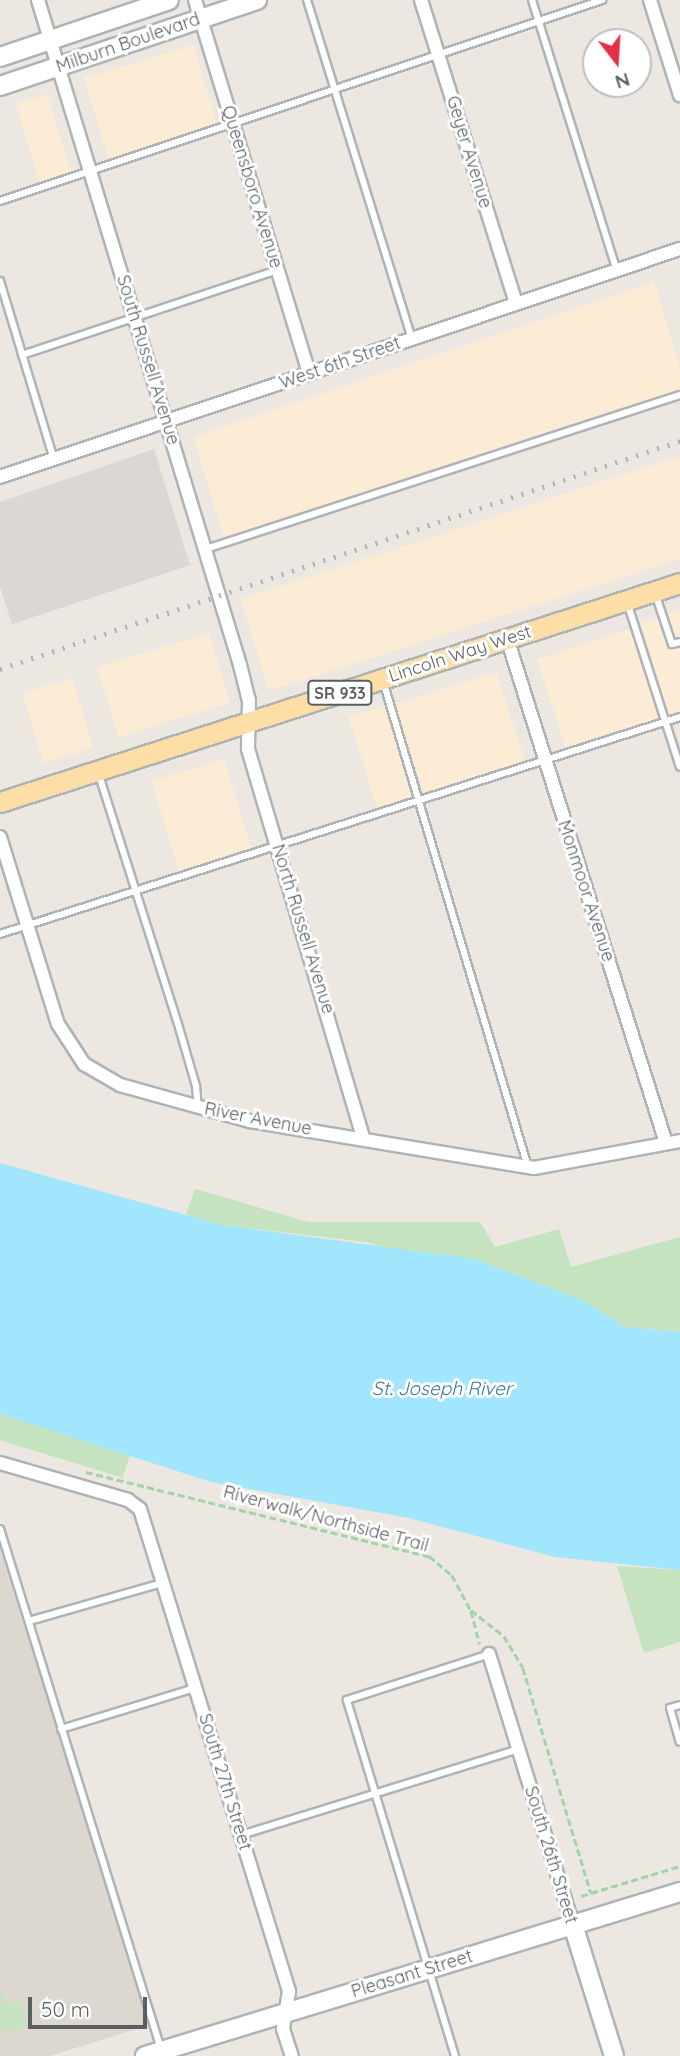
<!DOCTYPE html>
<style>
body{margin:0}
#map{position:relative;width:680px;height:2056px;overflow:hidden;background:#ece7e1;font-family:Quicksand,sans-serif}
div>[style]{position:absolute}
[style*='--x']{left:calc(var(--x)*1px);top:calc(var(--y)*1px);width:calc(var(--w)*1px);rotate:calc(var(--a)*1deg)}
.commercial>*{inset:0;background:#fcecd6;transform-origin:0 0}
.industrial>*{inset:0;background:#dbd7d3}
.education>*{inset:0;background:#dcd7cf}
.green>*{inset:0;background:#c5e3be;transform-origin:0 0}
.water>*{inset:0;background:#a1e6fc}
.path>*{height:2.5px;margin-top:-1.25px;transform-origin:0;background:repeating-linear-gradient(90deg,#a1d5a5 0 7px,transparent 0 10.5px)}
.roads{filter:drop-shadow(2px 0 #afb3b6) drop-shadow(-2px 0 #afb3b6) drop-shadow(0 2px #afb3b6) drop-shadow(0 -2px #afb3b6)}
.lane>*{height:6px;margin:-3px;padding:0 3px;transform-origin:3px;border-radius:3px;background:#fff}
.street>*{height:12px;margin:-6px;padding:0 6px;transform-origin:6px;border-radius:6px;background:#fff}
.secondary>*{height:18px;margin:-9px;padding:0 9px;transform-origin:9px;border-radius:9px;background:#fff}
.primary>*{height:19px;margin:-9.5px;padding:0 9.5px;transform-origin:9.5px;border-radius:9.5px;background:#fcdea6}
.rail>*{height:4.5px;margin-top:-2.25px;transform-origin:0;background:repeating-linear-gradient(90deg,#b0b1b1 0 2px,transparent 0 11px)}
span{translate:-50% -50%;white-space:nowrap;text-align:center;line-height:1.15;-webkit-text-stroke:6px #fff;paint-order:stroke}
.shield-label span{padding:2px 5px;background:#fff;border:2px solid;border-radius:5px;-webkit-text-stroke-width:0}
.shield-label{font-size:16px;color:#5a5f61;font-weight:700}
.street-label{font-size:18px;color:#5a5f61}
.water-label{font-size:19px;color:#3b7c9b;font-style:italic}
.north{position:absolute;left:582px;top:28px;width:70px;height:70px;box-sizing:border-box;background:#fff;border:2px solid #bdbfc0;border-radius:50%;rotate:163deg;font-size:19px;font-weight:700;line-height:28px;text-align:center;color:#5a5f61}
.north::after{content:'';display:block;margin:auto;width:24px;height:32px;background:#e33045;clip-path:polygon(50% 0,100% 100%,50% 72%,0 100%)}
.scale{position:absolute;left:28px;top:1997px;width:119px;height:32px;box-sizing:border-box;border:4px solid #5a5f61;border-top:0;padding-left:9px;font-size:21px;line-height:24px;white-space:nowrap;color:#5a5f61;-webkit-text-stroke:5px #fff;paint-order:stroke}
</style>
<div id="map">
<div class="commercial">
<i style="left:193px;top:45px;width:84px;height:114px;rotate:73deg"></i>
<i style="left:47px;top:94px;width:84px;height:33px;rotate:73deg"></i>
<i style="clip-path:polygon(654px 282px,680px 368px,680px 391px,225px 540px,193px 437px)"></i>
<i style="clip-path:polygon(680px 456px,680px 559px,272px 690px,267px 686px,241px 599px)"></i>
<i style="clip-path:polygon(680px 610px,680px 712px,669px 715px,641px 623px)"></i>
<i style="left:632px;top:628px;width:95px;height:100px;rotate:72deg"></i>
<i style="left:209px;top:633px;width:73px;height:117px;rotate:73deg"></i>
<i style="left:496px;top:672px;width:96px;height:106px;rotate:72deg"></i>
<i style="left:72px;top:678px;width:73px;height:52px;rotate:73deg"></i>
<i style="left:387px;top:705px;width:97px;height:40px;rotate:73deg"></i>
<i style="left:224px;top:759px;width:95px;height:76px;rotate:73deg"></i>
</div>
<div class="industrial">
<i style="clip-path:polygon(154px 449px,190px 565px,12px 624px,0 587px,0 502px)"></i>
</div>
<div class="education">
<i style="clip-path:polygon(0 1549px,149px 2025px,50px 2056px,0 2056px)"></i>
</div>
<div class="green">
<i style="clip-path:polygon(195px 1189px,308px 1222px,480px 1222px,495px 1247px,559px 1229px,571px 1267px,680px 1237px,680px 1332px,625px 1327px,586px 1302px,366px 1242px,222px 1225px,186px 1215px)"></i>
<i style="left:0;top:1414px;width:136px;height:25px;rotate:17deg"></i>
<i style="clip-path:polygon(617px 1566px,680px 1570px,680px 1642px,644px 1653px)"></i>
<i style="clip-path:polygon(0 1991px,8px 2004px,20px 2001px,27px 2022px,23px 2029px,0 2031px)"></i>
</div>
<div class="water">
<i style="clip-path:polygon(0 1163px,222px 1225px,475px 1259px,586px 1302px,625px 1327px,680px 1332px,680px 1570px,555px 1557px,409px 1518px,211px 1482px,0 1414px)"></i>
</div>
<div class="path">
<i style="--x:86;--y:1472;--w:353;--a:13.8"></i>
<i style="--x:429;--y:1556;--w:30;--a:40"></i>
<i style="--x:452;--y:1575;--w:40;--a:62"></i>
<i style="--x:471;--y:1610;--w:42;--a:38.2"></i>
<i style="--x:504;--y:1636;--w:37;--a:59"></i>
<i style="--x:523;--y:1668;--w:235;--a:73.2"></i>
<i style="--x:591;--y:1893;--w:93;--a:-16.9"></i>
<i style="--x:471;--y:1611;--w:34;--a:75"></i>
<i style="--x:581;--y:1896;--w:10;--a:-17"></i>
</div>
<div class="roads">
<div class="lane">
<i style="--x:307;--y:0;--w:355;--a:72.8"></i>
<i style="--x:532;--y:0;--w:284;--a:72.6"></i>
<i style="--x:0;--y:201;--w:635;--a:-18.46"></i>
<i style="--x:0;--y:281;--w:187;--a:73.2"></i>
<i style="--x:22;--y:355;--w:269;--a:-18.4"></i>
<i style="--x:206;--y:549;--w:498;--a:-18"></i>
<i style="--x:655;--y:593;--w:54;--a:71.6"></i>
<i style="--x:672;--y:644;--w:8;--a:-14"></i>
<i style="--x:627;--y:602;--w:173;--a:72.2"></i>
<i style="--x:383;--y:681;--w:507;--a:73.39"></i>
<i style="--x:98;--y:772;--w:264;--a:72.4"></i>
<i style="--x:178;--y:1024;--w:65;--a:73.8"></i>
<i style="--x:196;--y:1086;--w:21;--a:85"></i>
<i style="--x:0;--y:934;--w:714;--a:-17.7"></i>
<i style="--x:0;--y:1529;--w:544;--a:72.8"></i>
<i style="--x:29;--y:1621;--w:138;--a:-15.9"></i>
<i style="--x:680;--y:1705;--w:10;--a:163"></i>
<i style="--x:670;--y:1708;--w:35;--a:74"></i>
<i style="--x:61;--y:1729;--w:140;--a:-17"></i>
<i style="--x:241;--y:1835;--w:291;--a:-17.2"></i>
<i style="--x:455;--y:2056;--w:372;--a:-106.9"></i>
<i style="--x:347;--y:1700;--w:149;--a:-17.9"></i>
</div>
<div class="street">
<i style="--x:38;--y:0;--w:695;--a:73.1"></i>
<i style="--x:240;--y:665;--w:36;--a:76"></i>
<i style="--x:249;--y:700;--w:49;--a:91.2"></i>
<i style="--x:248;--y:749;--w:405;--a:73.5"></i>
<i style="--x:195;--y:0;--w:391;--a:73"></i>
<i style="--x:421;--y:0;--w:318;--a:72.6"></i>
<i style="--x:650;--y:0;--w:100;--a:72.5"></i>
<i style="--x:0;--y:477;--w:717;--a:-18.54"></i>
<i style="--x:507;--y:638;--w:529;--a:72.52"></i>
<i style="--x:0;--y:837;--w:196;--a:72.8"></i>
<i style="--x:58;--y:1024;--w:48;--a:57"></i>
<i style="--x:84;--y:1064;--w:42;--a:30.3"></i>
<i style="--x:120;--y:1085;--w:135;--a:15.5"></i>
<i style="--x:250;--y:1121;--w:288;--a:9.4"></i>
<i style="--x:534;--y:1168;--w:148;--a:-10.5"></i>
<i style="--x:0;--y:1463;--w:133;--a:16.1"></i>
<i style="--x:128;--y:1500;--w:15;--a:37"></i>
<i style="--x:140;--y:1509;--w:505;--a:72.82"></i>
<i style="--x:289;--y:1991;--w:38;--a:99"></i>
<i style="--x:283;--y:2029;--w:28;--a:72"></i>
<i style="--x:489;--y:1654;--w:284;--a:72.8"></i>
</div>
<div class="secondary">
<i style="--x:0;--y:57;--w:178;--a:-18.6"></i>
<i style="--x:0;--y:86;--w:271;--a:-18.5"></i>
<i style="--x:573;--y:1925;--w:137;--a:72.6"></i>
<i style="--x:145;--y:2056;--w:560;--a:-17.04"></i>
</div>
<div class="primary">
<i style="--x:0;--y:802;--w:714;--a:-17.85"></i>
</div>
</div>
<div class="rail">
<i style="--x:0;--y:669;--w:717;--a:-18.54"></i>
</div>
<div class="shield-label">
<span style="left:340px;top:693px">SR 933</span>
</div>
<div class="street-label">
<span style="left:128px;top:43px;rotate:-19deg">Milburn Boulevard</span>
<span style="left:469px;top:152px;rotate:73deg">Geyer Avenue</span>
<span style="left:252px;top:187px;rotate:73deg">Queensboro Avenue</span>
<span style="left:148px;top:360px;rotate:73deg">South Russell Avenue</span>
<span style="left:340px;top:363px;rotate:-19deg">West 6th Street</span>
<span style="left:460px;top:654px;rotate:-18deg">Lincoln Way West</span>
<span style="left:586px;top:891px;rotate:72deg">Monmoor Avenue</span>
<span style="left:303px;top:929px;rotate:73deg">North Russell Avenue</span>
<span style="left:258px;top:1119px;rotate:11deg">River Avenue</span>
<span style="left:326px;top:1519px;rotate:15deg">Riverwalk/Northside Trail</span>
<span style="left:225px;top:1782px;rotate:73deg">South 27th Street</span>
<span style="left:551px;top:1855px;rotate:73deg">South 26th Street</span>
<span style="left:412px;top:1974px;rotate:-17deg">Pleasant Street</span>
</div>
<div class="water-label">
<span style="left:442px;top:1389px">St. Joseph River</span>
</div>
<div class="north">N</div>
<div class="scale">50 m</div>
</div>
